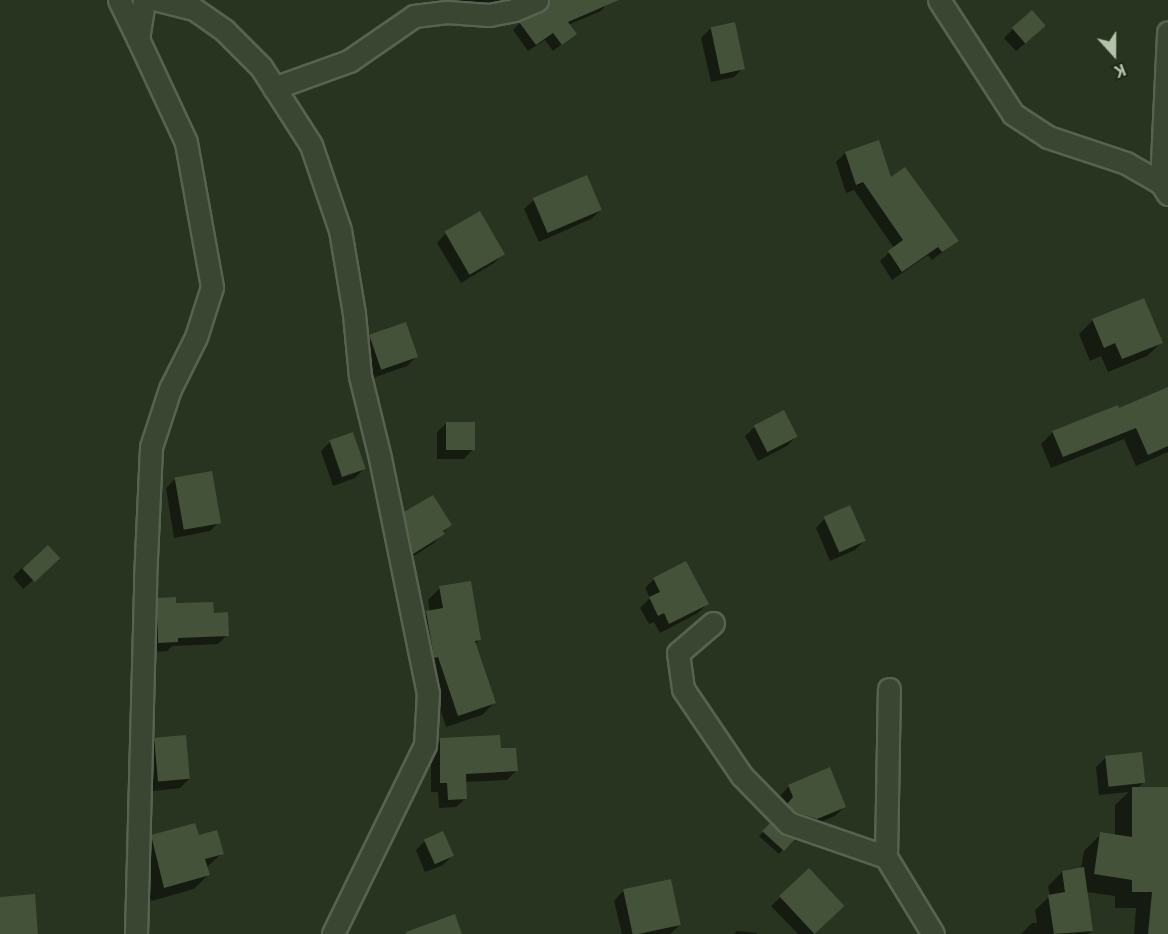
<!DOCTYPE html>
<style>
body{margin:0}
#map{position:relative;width:1168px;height:934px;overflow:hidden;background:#28341f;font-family:"Open Sans",sans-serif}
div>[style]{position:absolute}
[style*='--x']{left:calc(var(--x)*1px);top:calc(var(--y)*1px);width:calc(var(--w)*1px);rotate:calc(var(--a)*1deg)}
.shadow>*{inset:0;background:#0007}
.building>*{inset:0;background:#435238;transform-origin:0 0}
.roads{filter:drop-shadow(2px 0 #576350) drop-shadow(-2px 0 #576350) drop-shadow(0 2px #576350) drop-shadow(0 -2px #576350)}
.street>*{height:21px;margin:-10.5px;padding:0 10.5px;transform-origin:10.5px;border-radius:10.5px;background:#3a4532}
span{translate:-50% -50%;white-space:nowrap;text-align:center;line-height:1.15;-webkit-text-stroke:4.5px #1f2918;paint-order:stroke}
.north{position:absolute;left:1084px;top:24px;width:60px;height:60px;-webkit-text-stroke:4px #1f2918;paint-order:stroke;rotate:159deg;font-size:16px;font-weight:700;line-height:24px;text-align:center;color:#b4c2ac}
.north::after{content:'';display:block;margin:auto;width:21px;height:27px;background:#b4c2ac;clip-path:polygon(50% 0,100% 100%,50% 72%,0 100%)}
</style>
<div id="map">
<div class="shadow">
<i style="clip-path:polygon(446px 0,521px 0,452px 14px)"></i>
<i style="clip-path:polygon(572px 0,607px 0,608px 3px,601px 11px,568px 25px,575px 34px,553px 51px,545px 40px,528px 51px,513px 30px,520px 23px)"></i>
<i style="clip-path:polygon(711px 28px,743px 68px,734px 77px,711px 82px,701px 38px)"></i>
<i style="clip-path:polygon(1013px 29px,1035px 35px,1016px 51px,1004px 38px)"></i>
<i style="clip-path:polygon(845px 153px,957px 241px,932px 260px,928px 255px,892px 280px,880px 261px,894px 248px,854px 190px,846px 193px,836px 162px)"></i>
<i style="clip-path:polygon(534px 200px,601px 210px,591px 219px,539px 242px,524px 209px)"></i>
<i style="clip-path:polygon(446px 233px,503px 254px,494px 263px,461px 283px,437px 243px)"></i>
<i style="clip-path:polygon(1093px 320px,1161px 343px,1147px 356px,1108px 372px,1101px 356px,1090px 361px,1079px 334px)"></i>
<i style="clip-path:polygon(370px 337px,416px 357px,407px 366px,370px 379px,360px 346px)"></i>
<i style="clip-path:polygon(1168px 388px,1168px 452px,1136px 466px,1124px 439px,1051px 468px,1041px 444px,1053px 432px,1118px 410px)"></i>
<i style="clip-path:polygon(447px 423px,473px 449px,464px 459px,437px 459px,437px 432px)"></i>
<i style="clip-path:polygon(755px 427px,796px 437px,787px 446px,758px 461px,745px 436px)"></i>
<i style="clip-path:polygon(330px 442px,364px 469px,355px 478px,333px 486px,321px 451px)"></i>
<i style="clip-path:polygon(175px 479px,219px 522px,210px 531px,174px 538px,166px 488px)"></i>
<i style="clip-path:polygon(405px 513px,450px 525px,434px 543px,404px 562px,396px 523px)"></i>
<i style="clip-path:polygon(825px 518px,864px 541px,855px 550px,830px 561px,816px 528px)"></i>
<i style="clip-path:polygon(48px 567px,23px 589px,13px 577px,22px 568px)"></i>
<i style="clip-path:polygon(654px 579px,707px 604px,698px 613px,660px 633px,654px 622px,649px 624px,640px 608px,650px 598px,645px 588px)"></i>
<i style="clip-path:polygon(440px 588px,480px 639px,474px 645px,494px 703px,482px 715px,446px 727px,414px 624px,430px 612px,428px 600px)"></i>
<i style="clip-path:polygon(158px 599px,212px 615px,227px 635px,218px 644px,172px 646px,167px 651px,150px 652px,149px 609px)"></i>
<i style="clip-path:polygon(154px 740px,189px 779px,180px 788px,145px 792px,145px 749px)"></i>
<i style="clip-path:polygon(440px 740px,500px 750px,516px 771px,507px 780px,465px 782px,466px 798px,456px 807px,439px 808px,438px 792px,431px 792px,431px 749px)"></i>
<i style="clip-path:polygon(1105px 758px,1144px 782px,1137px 789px,1168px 789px,1168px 934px,1134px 934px,1136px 908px,1115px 908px,1115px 896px,1086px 892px,1092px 931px,1088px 934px,1021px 934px,1032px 923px,1037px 923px,1035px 910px,1050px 896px,1048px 886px,1062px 872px,1081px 869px,1084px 851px,1101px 834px,1115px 836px,1115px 805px,1129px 792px,1099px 795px,1096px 767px)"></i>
<i style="clip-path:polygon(789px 786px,844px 807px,835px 816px,807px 828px,785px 807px,780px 796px)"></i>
<i style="clip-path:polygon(770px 825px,778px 834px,792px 839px,779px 854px,759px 836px)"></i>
<i style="clip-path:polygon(152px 836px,198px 837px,222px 853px,206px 868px,208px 875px,194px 889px,151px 901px,138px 850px)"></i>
<i style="clip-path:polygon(425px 841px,452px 856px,443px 865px,425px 872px,416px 850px)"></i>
<i style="clip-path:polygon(809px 870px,843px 906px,814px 934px,798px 934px,771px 906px)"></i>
<i style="clip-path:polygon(623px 891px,680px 925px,670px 934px,622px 934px,614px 901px)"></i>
<i style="clip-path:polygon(737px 931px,757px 933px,757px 934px,734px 934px)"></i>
</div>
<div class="building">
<i style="clip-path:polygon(550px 0,619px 0,568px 22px,577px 34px,562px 45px,553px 33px,536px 45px,519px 22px,543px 11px)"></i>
<i style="left:1032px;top:10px;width:21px;height:27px;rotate:49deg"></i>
<i style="left:735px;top:22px;width:48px;height:25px;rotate:78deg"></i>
<i style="clip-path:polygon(879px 140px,891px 177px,905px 167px,959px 241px,942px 252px,938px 247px,902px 272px,888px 251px,903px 240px,863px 182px,856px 185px,845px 152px)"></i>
<i style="left:587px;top:175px;width:38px;height:59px;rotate:67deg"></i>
<i style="left:480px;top:211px;width:50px;height:41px;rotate:60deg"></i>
<i style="clip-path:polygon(1144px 298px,1163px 343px,1122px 359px,1115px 343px,1104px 348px,1092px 319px)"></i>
<i style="left:406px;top:322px;width:37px;height:39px;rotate:71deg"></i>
<i style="clip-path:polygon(1168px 387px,1168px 446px,1148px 455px,1136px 428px,1063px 457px,1052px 431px,1118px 405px,1119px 408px)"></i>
<i style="left:784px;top:410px;width:30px;height:34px;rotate:63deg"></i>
<i style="left:446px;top:422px;width:29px;height:28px"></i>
<i style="left:353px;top:432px;width:39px;height:25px;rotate:71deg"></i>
<i style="left:212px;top:471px;width:53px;height:38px;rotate:80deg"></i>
<i style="clip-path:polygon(433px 495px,452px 525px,443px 531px,445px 534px,413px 554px,404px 512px)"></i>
<i style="left:850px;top:505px;width:39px;height:29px;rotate:66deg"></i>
<i style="left:48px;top:545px;width:18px;height:35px;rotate:47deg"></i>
<i style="clip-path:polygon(686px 561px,709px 604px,669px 624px,664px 613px,658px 616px,649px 597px,660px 592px,653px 578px)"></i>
<i style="clip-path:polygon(471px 581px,481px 640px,475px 641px,496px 703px,458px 716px,438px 657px,434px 658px,426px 611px,443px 608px,439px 586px)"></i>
<i style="clip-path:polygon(176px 597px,176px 603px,213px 602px,214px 613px,228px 612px,229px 636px,178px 638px,178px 642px,158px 643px,157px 598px)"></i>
<i style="left:186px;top:735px;width:44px;height:32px;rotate:85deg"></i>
<i style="clip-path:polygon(500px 735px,501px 748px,516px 748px,518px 771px,466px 774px,467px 799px,448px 800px,447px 783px,440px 783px,440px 738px)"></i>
<i style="left:1142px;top:752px;width:31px;height:37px;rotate:84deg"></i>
<i style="clip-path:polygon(830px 767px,846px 807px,817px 819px,795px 812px,787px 804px,793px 797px,788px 785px)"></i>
<i style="clip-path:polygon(1132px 787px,1168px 787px,1168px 934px,1148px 934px,1152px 892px,1132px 892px,1132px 880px,1094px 874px,1100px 832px,1132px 837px)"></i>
<i style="clip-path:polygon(195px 823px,199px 835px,217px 830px,224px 854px,205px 859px,210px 875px,164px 888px,151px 835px)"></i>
<i style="clip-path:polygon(770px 823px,779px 832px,795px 839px,784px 851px,762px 831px)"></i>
<i style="left:443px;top:831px;width:27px;height:21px;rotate:66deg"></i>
<i style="clip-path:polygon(1084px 867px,1093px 931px,1054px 934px,1048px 895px,1065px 892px,1062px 871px)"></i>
<i style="left:809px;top:868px;width:52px;height:41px;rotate:47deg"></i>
<i style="left:671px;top:879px;width:47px;height:49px;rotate:78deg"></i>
<i style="clip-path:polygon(35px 894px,38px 934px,0 934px,0 897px)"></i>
<i style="clip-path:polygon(455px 914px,462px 934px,406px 934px,406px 932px)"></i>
</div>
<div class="roads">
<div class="street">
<i style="--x:119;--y:0;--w:43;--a:64"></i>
<i style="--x:158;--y:0;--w:37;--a:14"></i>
<i style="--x:194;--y:9;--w:37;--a:35"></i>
<i style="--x:224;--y:30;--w:52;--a:45"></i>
<i style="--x:261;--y:67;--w:93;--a:57.3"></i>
<i style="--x:311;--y:145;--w:90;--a:71.2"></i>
<i style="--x:340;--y:230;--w:85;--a:80.5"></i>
<i style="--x:354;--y:314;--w:62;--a:84.5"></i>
<i style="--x:360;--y:376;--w:84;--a:76.3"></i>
<i style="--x:380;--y:458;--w:240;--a:78.5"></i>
<i style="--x:428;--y:693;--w:52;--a:93.3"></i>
<i style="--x:425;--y:745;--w:210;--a:116"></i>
<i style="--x:939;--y:0;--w:136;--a:57"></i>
<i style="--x:1013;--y:114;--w:42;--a:33.3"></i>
<i style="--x:1048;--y:137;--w:82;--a:18.4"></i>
<i style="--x:1126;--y:163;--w:40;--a:29.7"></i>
<i style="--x:1161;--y:183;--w:13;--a:58"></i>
<i style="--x:274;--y:88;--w:80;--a:-19.8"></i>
<i style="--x:349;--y:61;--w:79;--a:-34.7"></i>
<i style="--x:414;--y:16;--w:33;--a:-7"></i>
<i style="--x:447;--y:12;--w:42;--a:4.1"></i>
<i style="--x:489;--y:15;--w:25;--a:-11"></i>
<i style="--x:514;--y:10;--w:25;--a:-23"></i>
<i style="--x:1161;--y:183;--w:151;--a:-87.3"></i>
<i style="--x:713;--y:623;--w:46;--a:139.4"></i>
<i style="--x:678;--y:653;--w:36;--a:82"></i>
<i style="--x:683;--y:689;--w:105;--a:55.9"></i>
<i style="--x:742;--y:776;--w:66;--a:45.6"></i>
<i style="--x:788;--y:823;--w:104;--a:19.1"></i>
<i style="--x:886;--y:857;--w:90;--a:58.6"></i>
<i style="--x:886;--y:857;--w:168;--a:-89"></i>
<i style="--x:136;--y:934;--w:354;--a:-88.5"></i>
<i style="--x:145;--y:580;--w:133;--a:-87.4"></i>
<i style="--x:151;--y:447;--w:61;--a:-71.9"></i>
<i style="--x:170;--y:389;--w:58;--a:-63.4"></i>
<i style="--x:196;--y:337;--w:52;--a:-72.3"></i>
<i style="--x:212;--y:287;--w:147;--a:-100.2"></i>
<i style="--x:186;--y:142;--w:114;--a:-115"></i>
<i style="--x:138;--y:39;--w:39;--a:-81"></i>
</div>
</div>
<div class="north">K</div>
</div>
